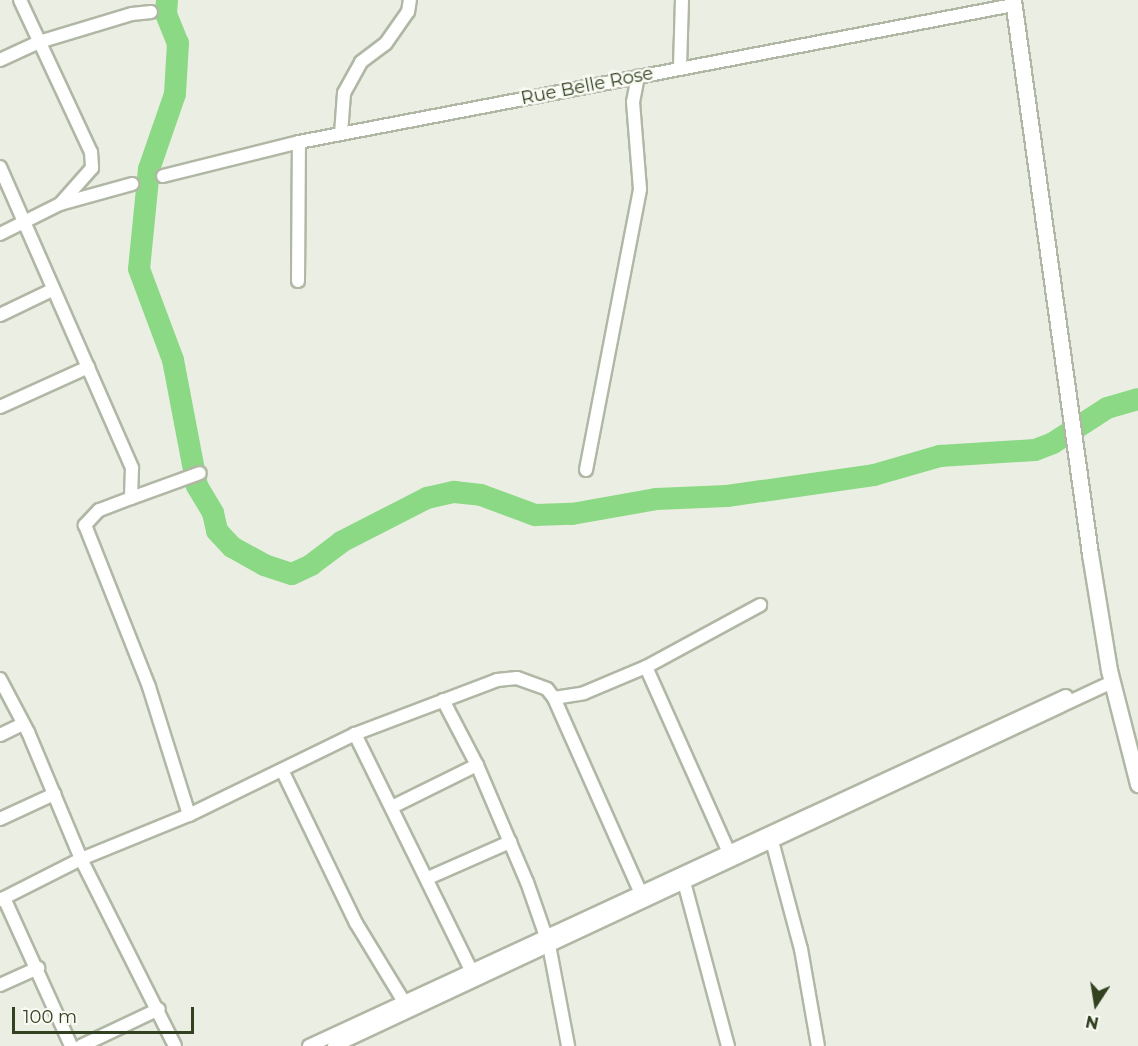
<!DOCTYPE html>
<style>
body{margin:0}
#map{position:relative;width:1138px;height:1046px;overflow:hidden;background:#ebefe3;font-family:Montserrat,sans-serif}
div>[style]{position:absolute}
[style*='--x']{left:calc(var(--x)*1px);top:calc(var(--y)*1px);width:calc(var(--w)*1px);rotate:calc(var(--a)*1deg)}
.river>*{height:22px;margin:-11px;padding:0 11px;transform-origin:11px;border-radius:11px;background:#8cd985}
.roads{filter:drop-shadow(2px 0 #b0b8a5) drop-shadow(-2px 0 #b0b8a5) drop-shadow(0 2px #b0b8a5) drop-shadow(0 -2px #b0b8a5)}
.minor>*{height:12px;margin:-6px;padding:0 6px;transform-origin:6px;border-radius:6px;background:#fff}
.tertiary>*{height:15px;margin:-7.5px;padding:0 7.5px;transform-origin:7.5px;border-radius:7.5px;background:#fff}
span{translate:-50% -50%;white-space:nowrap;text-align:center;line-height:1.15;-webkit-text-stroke:5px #f9faf4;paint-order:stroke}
.street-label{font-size:18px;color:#324220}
.north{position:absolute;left:1066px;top:974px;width:60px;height:60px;-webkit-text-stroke:4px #f9faf4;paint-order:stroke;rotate:192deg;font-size:16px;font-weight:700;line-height:24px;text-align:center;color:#324220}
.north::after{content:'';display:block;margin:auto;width:21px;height:27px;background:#324220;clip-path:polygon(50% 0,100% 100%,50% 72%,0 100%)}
.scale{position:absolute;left:12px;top:1007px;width:182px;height:27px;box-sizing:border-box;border:3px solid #324220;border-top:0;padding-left:8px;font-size:18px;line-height:21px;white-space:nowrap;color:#324220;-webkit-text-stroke:4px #f9faf4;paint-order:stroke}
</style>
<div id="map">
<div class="river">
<i style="--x:167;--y:0;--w:14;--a:94"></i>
<i style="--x:166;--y:14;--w:31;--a:68"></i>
<i style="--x:178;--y:43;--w:51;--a:93.4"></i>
<i style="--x:175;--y:94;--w:79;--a:109.1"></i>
<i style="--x:149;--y:169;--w:100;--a:95.7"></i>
<i style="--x:139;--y:269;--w:97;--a:69.5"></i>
<i style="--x:173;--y:360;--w:128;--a:79.2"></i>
<i style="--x:197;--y:486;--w:31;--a:59"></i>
<i style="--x:213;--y:513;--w:18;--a:77"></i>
<i style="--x:217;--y:531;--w:22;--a:47"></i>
<i style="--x:232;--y:547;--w:37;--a:29"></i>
<i style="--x:264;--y:565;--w:29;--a:18"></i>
<i style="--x:292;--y:574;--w:21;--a:-25"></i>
<i style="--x:311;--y:565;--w:38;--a:-37"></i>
<i style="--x:341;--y:542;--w:97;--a:-27.1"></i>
<i style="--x:427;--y:498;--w:28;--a:-13"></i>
<i style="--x:454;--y:492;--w:27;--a:6"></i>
<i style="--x:481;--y:495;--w:58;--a:20.3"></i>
<i style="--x:535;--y:515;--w:37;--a:-2"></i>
<i style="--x:572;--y:514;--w:85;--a:-10.1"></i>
<i style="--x:656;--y:499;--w:71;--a:-2.4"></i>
<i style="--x:727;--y:496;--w:148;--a:-8.1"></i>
<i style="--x:874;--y:475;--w:69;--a:-16.1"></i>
<i style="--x:940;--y:456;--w:95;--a:-3.6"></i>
<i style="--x:1035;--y:450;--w:19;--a:-21"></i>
<i style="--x:1053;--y:443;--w:64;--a:-32.9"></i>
<i style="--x:1107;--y:408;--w:32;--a:-16"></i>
</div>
<div class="roads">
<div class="minor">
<i style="--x:20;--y:0;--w:168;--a:65"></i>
<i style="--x:91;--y:152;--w:16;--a:86"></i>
<i style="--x:92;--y:168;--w:48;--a:131.6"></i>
<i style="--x:0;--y:60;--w:43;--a:-24.8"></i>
<i style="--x:39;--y:42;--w:97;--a:-16.8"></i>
<i style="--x:132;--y:14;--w:19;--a:-6"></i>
<i style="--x:680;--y:67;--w:67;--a:-88.3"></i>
<i style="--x:341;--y:134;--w:41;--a:-85.8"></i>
<i style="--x:344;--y:93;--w:35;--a:-61"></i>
<i style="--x:361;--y:62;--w:31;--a:-37"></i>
<i style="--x:386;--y:43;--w:38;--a:-55"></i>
<i style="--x:408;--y:12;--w:12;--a:-81"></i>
<i style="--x:0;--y:167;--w:329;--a:66.3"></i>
<i style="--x:132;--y:468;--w:30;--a:92"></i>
<i style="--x:131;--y:498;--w:34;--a:159"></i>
<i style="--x:99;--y:510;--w:21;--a:133"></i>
<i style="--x:85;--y:525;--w:174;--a:68.4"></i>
<i style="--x:149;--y:687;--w:134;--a:72.6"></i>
<i style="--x:163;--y:176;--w:140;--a:-14"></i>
<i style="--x:299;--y:142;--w:727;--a:-10.86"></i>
<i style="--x:0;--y:234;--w:67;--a:-26.6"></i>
<i style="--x:60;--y:204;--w:75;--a:-15.5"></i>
<i style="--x:298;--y:281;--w:139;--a:-89.6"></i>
<i style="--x:0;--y:315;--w:58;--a:-25.7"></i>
<i style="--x:0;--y:407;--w:97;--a:-24.4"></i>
<i style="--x:586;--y:470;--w:286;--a:-79.1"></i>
<i style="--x:640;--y:189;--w:87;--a:-94.6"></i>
<i style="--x:633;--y:102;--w:26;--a:-79"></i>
<i style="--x:131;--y:498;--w:73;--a:-19.9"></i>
<i style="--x:646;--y:667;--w:201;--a:65.9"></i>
<i style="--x:0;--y:679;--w:60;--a:62.2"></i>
<i style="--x:28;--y:732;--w:138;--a:67.3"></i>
<i style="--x:81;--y:859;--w:209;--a:63.3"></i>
<i style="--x:554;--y:698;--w:211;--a:66"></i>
<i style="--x:443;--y:700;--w:73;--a:62.4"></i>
<i style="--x:477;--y:765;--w:127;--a:66.9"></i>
<i style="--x:527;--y:882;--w:67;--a:70.8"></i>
<i style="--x:549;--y:945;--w:103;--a:79.3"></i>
<i style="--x:0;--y:735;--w:25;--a:-26"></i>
<i style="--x:282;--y:770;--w:170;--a:64.2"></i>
<i style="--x:356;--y:923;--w:98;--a:58.7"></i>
<i style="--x:392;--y:807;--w:95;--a:-26.3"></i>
<i style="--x:0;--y:819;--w:60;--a:-24.8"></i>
<i style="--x:772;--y:841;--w:112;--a:75"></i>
<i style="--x:801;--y:949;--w:98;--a:80.1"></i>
<i style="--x:428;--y:878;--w:90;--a:-23.7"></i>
<i style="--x:684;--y:882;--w:170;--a:75"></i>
<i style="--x:4;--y:898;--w:162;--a:65.6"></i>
<i style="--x:0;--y:900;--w:91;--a:-26.8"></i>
<i style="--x:81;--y:859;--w:117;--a:-22.2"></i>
<i style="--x:189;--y:815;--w:185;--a:-26"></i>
<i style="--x:474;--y:976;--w:270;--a:-116.2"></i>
<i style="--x:355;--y:734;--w:152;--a:-20.8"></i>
<i style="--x:497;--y:680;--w:20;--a:-6"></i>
<i style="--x:517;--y:678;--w:32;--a:20"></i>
<i style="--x:547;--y:689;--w:11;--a:52"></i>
<i style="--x:554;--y:698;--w:30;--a:-9"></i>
<i style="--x:584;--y:693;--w:67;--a:-22.8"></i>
<i style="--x:646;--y:667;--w:130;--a:-28.5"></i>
<i style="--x:0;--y:985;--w:42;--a:-24.1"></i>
<i style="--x:81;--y:1046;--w:86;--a:-25.4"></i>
<i style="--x:309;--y:1046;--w:834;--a:-24.81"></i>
<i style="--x:334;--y:1046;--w:859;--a:-25.07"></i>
</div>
<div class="tertiary">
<i style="--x:1013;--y:0;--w:559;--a:82.09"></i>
<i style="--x:1090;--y:554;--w:118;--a:80.7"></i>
<i style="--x:1109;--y:670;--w:118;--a:75.7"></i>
</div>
</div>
<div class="street-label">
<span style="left:587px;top:86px;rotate:-11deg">Rue Belle Rose</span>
</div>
<div class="north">N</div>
<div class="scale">100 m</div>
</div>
